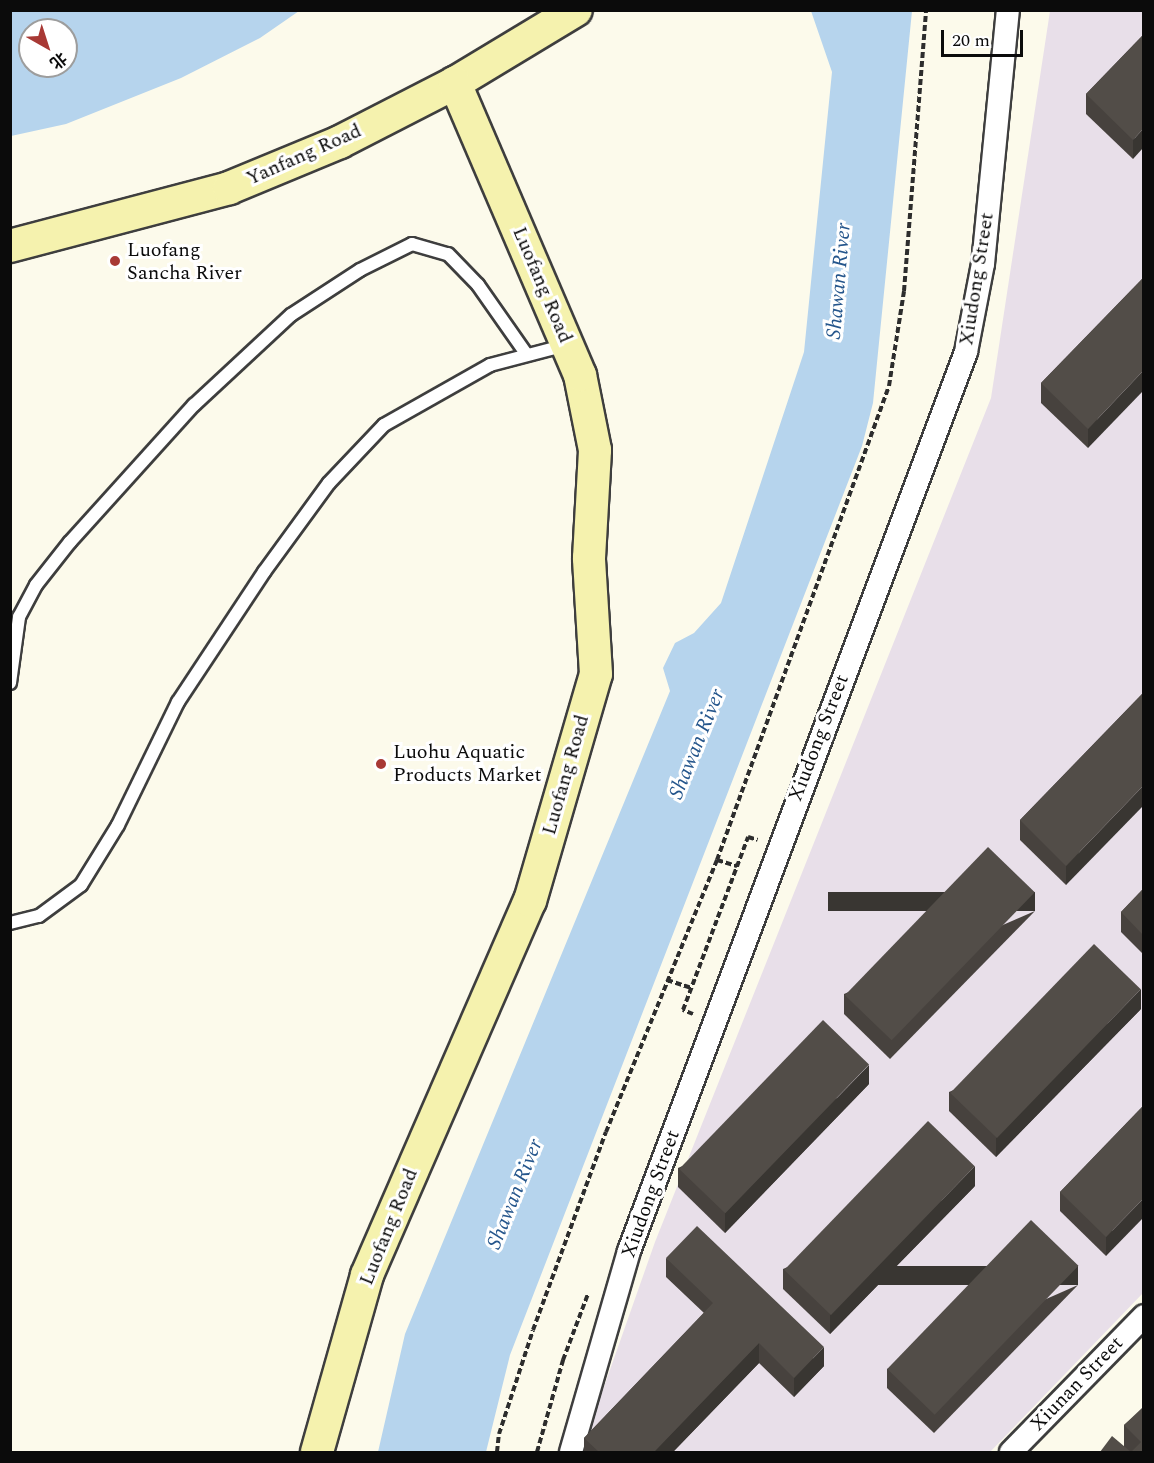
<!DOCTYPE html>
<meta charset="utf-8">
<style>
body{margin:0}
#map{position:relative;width:1154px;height:1463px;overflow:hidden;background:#fcfaeb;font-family:Spectral,"Noto Sans SC",serif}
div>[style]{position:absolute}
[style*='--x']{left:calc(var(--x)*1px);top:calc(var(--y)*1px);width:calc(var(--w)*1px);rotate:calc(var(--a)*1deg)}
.industrial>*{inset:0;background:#e8dfe9}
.water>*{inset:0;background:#b6d4ed}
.path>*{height:4px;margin-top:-2px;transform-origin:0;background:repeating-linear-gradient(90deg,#2d2d2d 0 6px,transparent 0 9px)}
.roads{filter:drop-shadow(2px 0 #3e3e3e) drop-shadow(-2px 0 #3e3e3e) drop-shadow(0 2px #3e3e3e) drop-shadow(0 -2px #3e3e3e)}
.service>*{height:12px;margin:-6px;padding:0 6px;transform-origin:6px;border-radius:6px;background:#fff}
.minor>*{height:22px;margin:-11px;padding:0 11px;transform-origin:11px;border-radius:11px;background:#fff}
.secondary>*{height:32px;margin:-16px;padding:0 16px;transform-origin:16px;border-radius:16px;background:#f5f2ae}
.wall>*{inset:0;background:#47423e}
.shaded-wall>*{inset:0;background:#393632;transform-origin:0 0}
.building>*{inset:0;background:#524d48;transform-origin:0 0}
.dots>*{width:16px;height:16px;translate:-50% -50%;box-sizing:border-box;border:3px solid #fff;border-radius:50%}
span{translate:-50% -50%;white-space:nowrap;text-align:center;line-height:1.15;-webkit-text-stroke:6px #fff;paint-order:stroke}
.street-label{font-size:20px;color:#0b0b0b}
.poi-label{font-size:20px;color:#0b0b0b}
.left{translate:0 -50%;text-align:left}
.water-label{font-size:21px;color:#25568c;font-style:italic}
.frame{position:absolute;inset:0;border:12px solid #0b0b0b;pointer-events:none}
.north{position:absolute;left:18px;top:18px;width:60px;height:60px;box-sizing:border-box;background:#fff;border:2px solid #9d9d9d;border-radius:50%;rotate:141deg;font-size:16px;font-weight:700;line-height:24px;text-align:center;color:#0b0b0b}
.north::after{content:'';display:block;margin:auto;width:21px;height:27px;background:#a83935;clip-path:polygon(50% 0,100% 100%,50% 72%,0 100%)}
.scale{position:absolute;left:941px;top:30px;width:82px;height:27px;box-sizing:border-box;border:3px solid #0b0b0b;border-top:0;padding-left:8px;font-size:18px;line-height:21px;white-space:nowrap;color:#0b0b0b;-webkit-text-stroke:4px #fff;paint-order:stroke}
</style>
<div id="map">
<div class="industrial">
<i style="clip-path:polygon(1050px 11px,1143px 11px,1143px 1293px,990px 1452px,581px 1452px,655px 1242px,991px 398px)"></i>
</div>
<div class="water">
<i style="clip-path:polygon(evenodd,10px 11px,11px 10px,299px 11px,260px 38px,181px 78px,66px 124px,11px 136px,10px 11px,30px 30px,66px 30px,66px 66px,30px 66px,30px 30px)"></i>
<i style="clip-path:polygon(811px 11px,912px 11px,873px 403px,862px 446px,510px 1355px,486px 1452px,378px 1452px,405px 1334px,670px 691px,663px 668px,675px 643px,694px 633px,721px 603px,804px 352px,832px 72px)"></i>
</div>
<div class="path">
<i style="--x:717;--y:860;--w:21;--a:17"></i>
<i style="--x:667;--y:980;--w:25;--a:18"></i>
<i style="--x:693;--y:1014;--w:11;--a:-158"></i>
<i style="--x:683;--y:1010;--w:185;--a:-69.4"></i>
<i style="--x:748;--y:837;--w:10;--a:17"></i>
<i style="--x:497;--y:1452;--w:18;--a:-84"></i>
<i style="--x:499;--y:1434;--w:109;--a:-71.9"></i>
<i style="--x:533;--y:1330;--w:211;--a:-69.8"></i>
<i style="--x:606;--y:1132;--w:294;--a:-67.8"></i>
<i style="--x:717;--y:860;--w:504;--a:-70.06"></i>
<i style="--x:889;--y:386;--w:96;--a:-81"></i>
<i style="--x:904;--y:291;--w:282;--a:-85.5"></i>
<i style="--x:537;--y:1452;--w:96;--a:-74.2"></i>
<i style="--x:563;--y:1360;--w:71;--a:-69.3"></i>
</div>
<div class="roads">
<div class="service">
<i style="--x:10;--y:683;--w:67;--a:-82.2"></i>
<i style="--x:19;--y:617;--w:36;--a:-62"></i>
<i style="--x:36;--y:585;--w:55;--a:-51.7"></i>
<i style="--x:70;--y:542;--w:185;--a:-47.9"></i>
<i style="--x:194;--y:405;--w:132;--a:-42.9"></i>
<i style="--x:291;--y:315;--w:82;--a:-33.1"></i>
<i style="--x:360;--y:270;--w:58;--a:-26.6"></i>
<i style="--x:412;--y:244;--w:37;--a:16"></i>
<i style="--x:448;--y:254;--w:43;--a:45.9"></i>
<i style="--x:478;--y:285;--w:85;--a:55"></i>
<i style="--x:10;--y:923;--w:30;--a:-14"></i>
<i style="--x:39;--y:916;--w:52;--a:-36.4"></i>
<i style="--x:81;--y:885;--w:70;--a:-58.3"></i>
<i style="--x:118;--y:825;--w:137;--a:-64"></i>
<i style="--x:178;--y:702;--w:156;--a:-56.5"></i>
<i style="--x:264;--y:572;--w:110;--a:-53.9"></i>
<i style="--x:329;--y:483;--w:80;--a:-46.5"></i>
<i style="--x:384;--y:425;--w:122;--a:-29.5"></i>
<i style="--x:490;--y:365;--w:79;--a:-14.7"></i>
</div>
<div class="minor">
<i style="--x:571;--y:1452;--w:209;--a:-73.9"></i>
<i style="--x:629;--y:1251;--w:960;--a:-69.45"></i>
<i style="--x:966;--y:352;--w:90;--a:-79.1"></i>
<i style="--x:983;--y:264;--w:255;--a:-84.4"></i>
<i style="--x:1011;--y:1452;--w:190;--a:-45.6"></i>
</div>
<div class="secondary">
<i style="--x:10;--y:246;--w:227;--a:-14.8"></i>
<i style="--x:229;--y:188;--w:120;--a:-22.5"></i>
<i style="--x:340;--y:142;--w:129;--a:-27.2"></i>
<i style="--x:455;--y:83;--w:141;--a:-31.1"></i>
<i style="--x:317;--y:1452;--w:184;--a:-74.2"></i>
<i style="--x:367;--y:1275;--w:408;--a:-66.5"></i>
<i style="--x:530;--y:901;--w:236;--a:-73.8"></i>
<i style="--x:596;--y:674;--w:116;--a:-93.5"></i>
<i style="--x:589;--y:558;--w:108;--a:-86.8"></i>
<i style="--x:595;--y:450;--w:76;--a:-101.3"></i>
<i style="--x:580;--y:375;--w:318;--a:-113.2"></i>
</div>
</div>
<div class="wall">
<i style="clip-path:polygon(1143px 35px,1133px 159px,1086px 114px,1086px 94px)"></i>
<i style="clip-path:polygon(1143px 278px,1088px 448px,1041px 403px,1041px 383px)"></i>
<i style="clip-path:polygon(1143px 693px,1066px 885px,1020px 840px,1020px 820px)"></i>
<i style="clip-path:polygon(1143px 889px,1143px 954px,1121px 932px,1121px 912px)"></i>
<i style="clip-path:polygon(1035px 911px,890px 1059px,844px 1014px,844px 994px)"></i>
<i style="clip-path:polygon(1141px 1009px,996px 1157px,949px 1111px,949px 1092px)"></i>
<i style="clip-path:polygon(869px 1084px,725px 1233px,678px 1187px,678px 1168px)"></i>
<i style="clip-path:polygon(1143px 1106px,1106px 1256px,1060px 1211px,1060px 1192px)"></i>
<i style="clip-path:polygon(975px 1186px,830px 1334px,783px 1289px,783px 1269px)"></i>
<i style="clip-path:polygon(666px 1258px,824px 1366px,794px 1397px,759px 1363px,673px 1452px,584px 1452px,584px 1438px,704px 1313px,666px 1277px)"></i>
<i style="clip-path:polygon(1078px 1285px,934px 1433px,887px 1388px,887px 1369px)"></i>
<i style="clip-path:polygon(1143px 1409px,1143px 1452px,1100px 1452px,1124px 1446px,1124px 1425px)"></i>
</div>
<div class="shaded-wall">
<i style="clip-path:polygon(1143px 129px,1143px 148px,1133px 159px,1133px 140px)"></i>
<i style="clip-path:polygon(1143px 371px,1143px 391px,1088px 448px,1088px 429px)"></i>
<i style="clip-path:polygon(1143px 786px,1143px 806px,1066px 885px,1066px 866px)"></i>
<i style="left:1035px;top:892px;width:19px;height:207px;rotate:90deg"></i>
<i style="clip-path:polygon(1141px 989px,1141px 1009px,996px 1157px,996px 1138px)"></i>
<i style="clip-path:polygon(869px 1065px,869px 1084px,725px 1233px,725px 1213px)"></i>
<i style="clip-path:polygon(975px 1166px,975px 1186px,830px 1334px,830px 1315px)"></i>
<i style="clip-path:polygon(1143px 1199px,1143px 1218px,1106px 1256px,1106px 1237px)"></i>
<i style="left:1078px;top:1266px;width:19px;height:206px;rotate:90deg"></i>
<i style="clip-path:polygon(759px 1343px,759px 1363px,673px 1452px,654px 1452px)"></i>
<i style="clip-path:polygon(824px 1347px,824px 1366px,794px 1397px,794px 1378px)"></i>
</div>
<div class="building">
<i style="clip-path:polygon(1143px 35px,1143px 129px,1133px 140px,1086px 94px)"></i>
<i style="clip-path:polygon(1143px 278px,1143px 371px,1088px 429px,1041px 383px)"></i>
<i style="clip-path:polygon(1143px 693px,1143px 786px,1066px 866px,1020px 820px)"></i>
<i style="left:988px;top:847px;width:65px;height:206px;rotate:44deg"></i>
<i style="clip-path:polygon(1143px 889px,1143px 935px,1121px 912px)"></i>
<i style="left:1094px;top:944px;width:65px;height:207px;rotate:44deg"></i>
<i style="left:823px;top:1020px;width:64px;height:207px;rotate:44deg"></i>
<i style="clip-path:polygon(1143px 1106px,1143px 1199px,1106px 1237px,1060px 1192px)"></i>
<i style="left:928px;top:1121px;width:65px;height:207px;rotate:44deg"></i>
<i style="left:1031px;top:1220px;width:66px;height:207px;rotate:44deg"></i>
<i style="clip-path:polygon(697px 1226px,824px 1347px,794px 1378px,759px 1343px,654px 1452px,599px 1452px,584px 1438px,713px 1303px,666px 1258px)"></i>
<i style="clip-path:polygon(1142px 1408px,1143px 1409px,1143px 1452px,1100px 1452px,1112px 1436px,1131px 1452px,1141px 1442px,1124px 1425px)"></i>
</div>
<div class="dots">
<i style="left:115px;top:261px;background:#a83935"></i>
<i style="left:381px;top:764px;background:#a83935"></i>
</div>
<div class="street-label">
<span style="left:304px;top:155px;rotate:-24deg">Yanfang Road</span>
<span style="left:977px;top:279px;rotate:-81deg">Xiudong Street</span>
<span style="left:542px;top:285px;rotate:67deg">Luofang Road</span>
<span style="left:819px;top:738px;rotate:-69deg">Xiudong Street</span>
<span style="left:566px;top:775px;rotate:-74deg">Luofang Road</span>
<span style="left:651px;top:1194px;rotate:-70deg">Xiudong Street</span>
<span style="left:389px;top:1227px;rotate:-68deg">Luofang Road</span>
<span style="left:1077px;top:1384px;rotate:-46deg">Xiunan Street</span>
</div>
<div class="poi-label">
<span class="left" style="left:127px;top:262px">Luofang<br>Sancha River</span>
<span class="left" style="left:393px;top:764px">Luohu Aquatic<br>Products Market</span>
</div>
<div class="water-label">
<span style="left:839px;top:281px;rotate:-85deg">Shawan River</span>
<span style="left:697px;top:744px;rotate:-68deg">Shawan River</span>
<span style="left:515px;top:1194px;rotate:-68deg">Shawan River</span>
</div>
<div class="frame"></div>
<div class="north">北</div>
<div class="scale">20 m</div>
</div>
